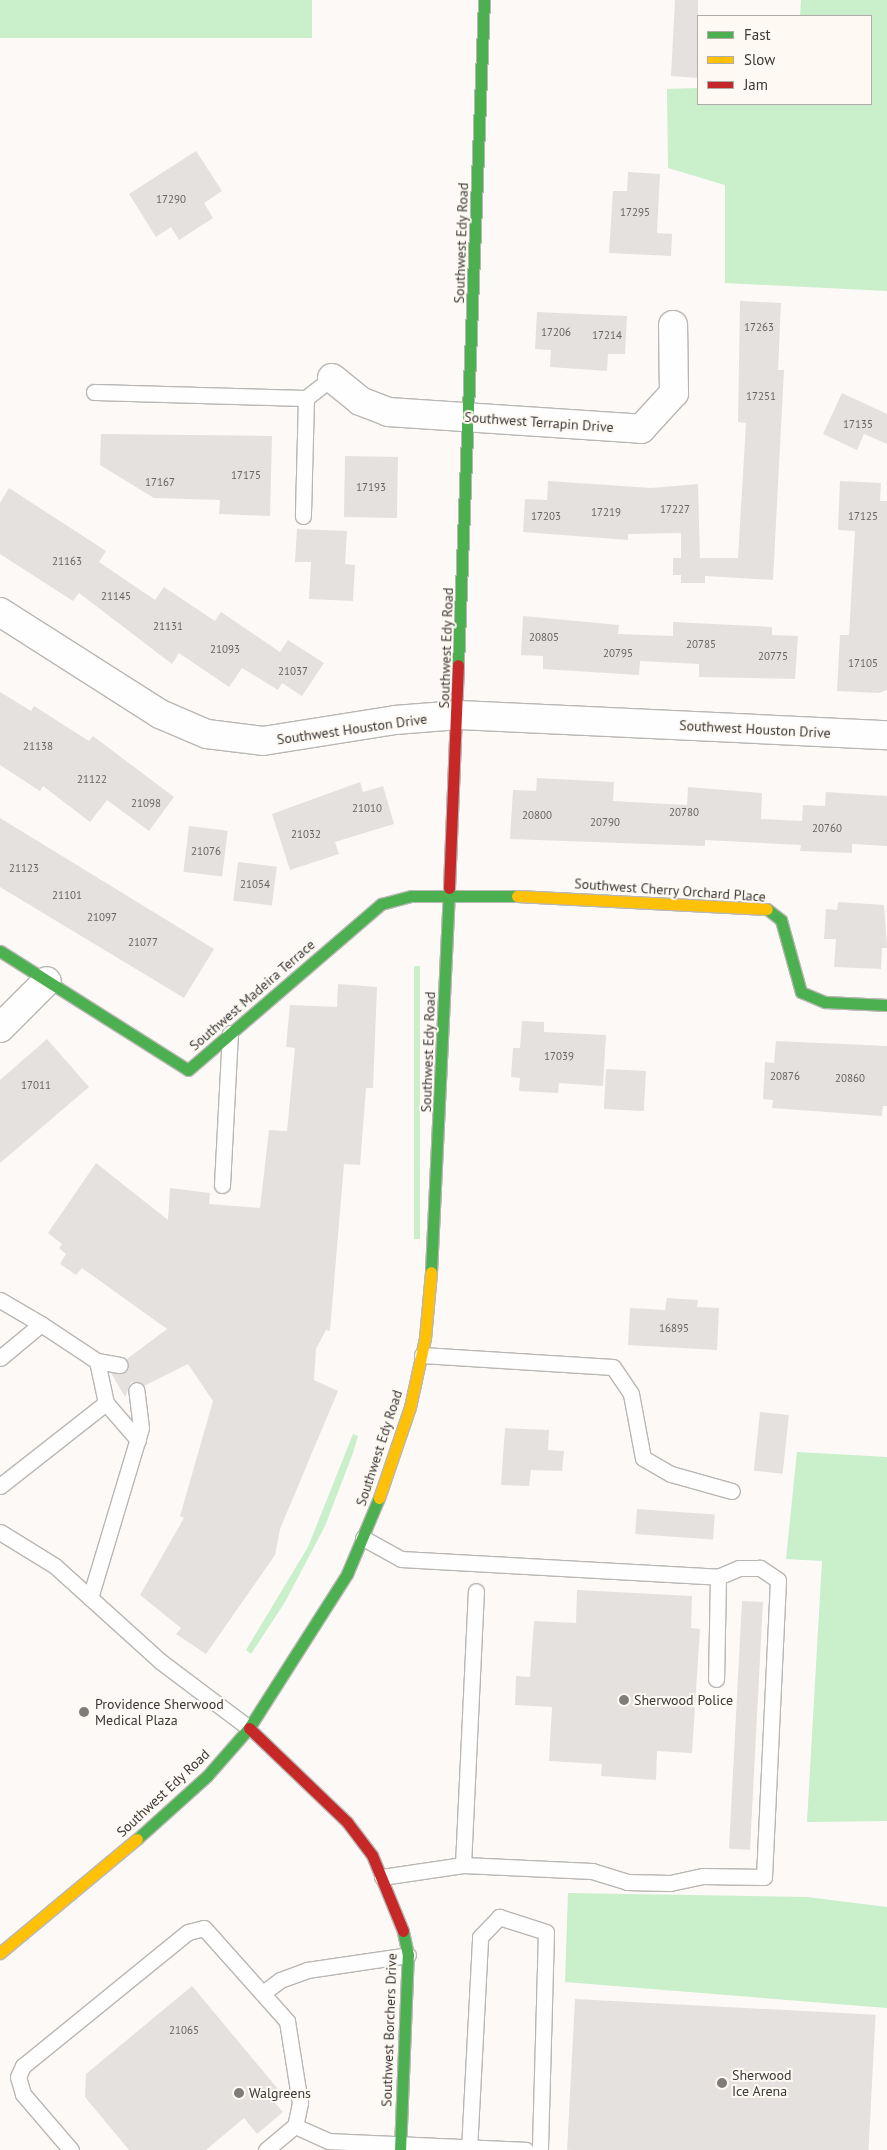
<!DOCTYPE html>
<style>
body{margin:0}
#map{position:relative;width:887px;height:2150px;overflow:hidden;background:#fcf9f6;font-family:"PT Sans",sans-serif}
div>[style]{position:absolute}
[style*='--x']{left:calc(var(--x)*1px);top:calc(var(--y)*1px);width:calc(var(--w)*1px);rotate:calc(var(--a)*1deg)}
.green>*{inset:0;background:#c9efcb;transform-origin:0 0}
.building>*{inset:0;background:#e5e1df;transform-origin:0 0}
.roads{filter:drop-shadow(1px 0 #b9b7b4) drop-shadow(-1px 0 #b9b7b4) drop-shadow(0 1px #b9b7b4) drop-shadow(0 -1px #b9b7b4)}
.lane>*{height:15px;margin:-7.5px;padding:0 7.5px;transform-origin:7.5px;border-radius:7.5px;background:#fffefe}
.street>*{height:28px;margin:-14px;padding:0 14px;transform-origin:14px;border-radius:14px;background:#fffefe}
.fast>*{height:11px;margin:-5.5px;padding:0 5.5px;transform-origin:5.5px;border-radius:5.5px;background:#4caf50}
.slow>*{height:11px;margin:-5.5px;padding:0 5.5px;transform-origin:5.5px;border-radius:5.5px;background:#ffc107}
.jam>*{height:11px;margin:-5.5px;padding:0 5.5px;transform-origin:5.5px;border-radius:5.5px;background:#c62828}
.dots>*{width:14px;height:14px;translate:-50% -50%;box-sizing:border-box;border:2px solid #fff9f3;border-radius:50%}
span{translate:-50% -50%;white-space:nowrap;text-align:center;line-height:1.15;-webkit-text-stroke:4px #fff9f3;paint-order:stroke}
.number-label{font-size:11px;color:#676461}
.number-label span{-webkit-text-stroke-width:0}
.street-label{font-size:14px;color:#3b3835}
.poi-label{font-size:14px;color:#3b3835}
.left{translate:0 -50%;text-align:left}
.legend{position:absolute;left:697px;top:15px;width:175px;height:90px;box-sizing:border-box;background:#fff9f3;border:1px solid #b1aca7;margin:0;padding:6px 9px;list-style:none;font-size:15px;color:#3b3835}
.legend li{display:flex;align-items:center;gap:10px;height:25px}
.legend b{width:25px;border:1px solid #b1aca7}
</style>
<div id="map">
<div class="green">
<i style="left:0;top:0;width:312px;height:38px"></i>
<i style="clip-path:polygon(801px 0,887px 0,887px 291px,725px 283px,725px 185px,668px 168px,667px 89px,698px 88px,698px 104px,871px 104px,871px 16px,800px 16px)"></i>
<i style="left:414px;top:966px;width:6px;height:273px"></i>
<i style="clip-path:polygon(353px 1434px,358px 1436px,353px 1453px,325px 1526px,285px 1602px,251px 1654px,246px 1650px,308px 1547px)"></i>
<i style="clip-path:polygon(797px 1452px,887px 1457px,887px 1821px,807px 1822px,822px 1561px,786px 1559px)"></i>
<i style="clip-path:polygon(568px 1893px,807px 1897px,887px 1907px,887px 2008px,565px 1982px)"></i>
</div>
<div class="building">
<i style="clip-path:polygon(675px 0,698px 0,698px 78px,671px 76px)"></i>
<i style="clip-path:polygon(196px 151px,222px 191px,204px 203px,213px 218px,179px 240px,171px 227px,156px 237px,129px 194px)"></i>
<i style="clip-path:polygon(628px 172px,660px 174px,657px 233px,672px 234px,671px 256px,609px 253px,613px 191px,627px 191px)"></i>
<i style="clip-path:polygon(740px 301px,781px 303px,778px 370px,784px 370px,773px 580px,705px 576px,705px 583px,681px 583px,681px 575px,673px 575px,673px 558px,681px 558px,681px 533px,628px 534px,628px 540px,523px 532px,525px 499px,547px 500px,548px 481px,651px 488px,698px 484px,700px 558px,738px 558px,746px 423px,738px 422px)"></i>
<i style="clip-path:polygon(537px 312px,627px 316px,625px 354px,608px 354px,607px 371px,550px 367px,551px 350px,535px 349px)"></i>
<i style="clip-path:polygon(842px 393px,887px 414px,887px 444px,864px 434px,857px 450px,823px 434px)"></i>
<i style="clip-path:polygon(101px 434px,272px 436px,270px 516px,219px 514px,220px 500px,154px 498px,100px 465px)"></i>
<i style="left:345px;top:456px;width:53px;height:61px;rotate:1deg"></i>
<i style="clip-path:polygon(840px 481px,881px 483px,880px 501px,887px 501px,887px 690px,879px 693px,837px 691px,840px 635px,849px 635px,855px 531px,838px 530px)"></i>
<i style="clip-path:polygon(9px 488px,106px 551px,99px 562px,155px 600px,164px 587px,215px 621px,221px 612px,280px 652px,288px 640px,324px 663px,302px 696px,282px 683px,278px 690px,242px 668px,229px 687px,179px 653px,172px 664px,79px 593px,73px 601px,0 554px,0 503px)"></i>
<i style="clip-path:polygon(297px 529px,347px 531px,345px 564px,355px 565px,353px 601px,309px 599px,311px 562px,295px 562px)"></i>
<i style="clip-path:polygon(523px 616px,619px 625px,618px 634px,673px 636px,673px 622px,772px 627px,772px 635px,798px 636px,795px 679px,699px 677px,699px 664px,640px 661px,639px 675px,543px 669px,543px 656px,521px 655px)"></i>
<i style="clip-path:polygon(0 692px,31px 711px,34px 706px,89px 741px,93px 736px,174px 797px,149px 831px,107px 800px,90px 822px,43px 786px,40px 791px,0 765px)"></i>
<i style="clip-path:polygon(537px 778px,614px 782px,613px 801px,630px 802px,687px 805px,688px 787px,762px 793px,761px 819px,802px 821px,803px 805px,825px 806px,826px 792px,887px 796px,887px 846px,852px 844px,852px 853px,800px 851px,801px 845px,705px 840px,705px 846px,510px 839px,513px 790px,536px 791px)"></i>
<i style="clip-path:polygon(360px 782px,363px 792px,383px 786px,394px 824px,335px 842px,339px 854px,290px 870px,272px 814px)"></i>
<i style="clip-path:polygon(0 818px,214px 949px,184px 998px,0 887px)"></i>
<i style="left:189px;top:826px;width:39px;height:46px;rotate:7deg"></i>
<i style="left:238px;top:862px;width:39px;height:39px;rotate:7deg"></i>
<i style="clip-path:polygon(838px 902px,884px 905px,887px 948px,882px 948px,881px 969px,834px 967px,836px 939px,824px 939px,826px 909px,837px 910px)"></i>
<i style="clip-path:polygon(338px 984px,377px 987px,373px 1088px,366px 1088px,360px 1165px,344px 1164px,330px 1331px,326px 1330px,316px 1349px,314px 1380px,338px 1391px,280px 1529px,275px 1555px,206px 1654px,176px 1634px,181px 1628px,140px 1595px,184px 1518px,180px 1516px,213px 1401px,188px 1364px,144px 1386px,131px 1382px,125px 1397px,111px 1373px,127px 1371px,127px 1359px,167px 1329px,82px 1268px,76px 1275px,60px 1264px,66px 1254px,59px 1248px,62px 1244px,48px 1233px,96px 1163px,168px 1220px,170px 1188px,210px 1193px,209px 1204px,260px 1208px,269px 1130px,287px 1131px,295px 1048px,286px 1047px,290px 1005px,337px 1007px)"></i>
<i style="clip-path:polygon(522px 1021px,544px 1022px,544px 1032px,606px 1035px,603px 1086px,559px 1083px,558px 1093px,519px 1091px,520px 1078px,511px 1077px,513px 1048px,520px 1048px)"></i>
<i style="clip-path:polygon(47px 1039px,89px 1087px,0 1163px,0 1080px)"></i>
<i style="clip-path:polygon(776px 1041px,887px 1046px,887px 1106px,883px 1106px,882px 1116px,772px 1108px,773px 1100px,763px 1099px,765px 1062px,774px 1063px)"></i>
<i style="left:606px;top:1069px;width:40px;height:40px;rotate:3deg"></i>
<i style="clip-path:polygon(667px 1298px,698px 1300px,697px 1307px,719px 1308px,717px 1350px,628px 1345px,630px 1308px,665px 1310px)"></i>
<i style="left:760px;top:1412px;width:29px;height:59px;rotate:6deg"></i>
<i style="clip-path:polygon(505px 1428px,549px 1430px,548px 1450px,564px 1451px,562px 1471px,531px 1470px,529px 1486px,501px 1485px)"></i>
<i style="left:637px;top:1509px;width:78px;height:25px;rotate:4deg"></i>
<i style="clip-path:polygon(577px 1590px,692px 1596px,691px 1628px,700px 1629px,692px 1753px,657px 1751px,656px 1780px,601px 1776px,602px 1764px,549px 1761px,552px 1707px,515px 1705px,516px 1676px,530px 1677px,534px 1621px,576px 1623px)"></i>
<i style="left:742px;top:1601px;width:21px;height:248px;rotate:3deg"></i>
<i style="clip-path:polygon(192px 1986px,278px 2089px,269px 2096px,283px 2112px,257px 2134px,244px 2118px,206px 2150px,129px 2150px,85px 2097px,86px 2074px)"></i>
<i style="left:575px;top:1999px;width:301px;height:151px;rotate:3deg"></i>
</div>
<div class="roads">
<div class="lane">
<i style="--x:94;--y:392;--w:212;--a:1.6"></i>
<i style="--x:306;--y:398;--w:118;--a:91.5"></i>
<i style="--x:306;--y:398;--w:33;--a:-38"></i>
<i style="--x:222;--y:1185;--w:152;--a:-87"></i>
<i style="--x:0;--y:1300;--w:48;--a:30.3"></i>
<i style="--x:41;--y:1324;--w:53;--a:140.3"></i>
<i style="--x:41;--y:1324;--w:67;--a:33.5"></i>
<i style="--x:97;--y:1361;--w:23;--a:10"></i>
<i style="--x:422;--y:1355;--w:191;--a:3.6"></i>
<i style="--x:613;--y:1367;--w:32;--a:56"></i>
<i style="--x:631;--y:1394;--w:65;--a:79.4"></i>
<i style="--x:643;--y:1458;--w:32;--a:30"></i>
<i style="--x:671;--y:1474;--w:63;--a:15.6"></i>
<i style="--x:97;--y:1361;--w:43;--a:77.9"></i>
<i style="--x:106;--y:1403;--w:49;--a:49.1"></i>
<i style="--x:0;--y:1486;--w:135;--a:-38.1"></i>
<i style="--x:0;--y:1532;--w:65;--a:31.7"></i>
<i style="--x:55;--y:1566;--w:142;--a:42.1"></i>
<i style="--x:160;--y:1661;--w:111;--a:37"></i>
<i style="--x:363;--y:1538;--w:43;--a:28.9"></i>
<i style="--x:401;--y:1559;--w:318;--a:3.2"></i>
<i style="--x:718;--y:1577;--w:102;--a:91.1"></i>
<i style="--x:90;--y:1598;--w:177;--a:-73.3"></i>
<i style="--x:141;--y:1428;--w:38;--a:-97"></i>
<i style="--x:463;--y:1865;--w:274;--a:-87.3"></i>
<i style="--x:382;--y:1877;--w:82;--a:-8.4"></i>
<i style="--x:463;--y:1865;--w:129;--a:2.7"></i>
<i style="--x:592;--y:1871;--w:37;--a:17"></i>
<i style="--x:627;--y:1882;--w:43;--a:1.3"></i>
<i style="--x:670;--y:1883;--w:34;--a:-12"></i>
<i style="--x:703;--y:1876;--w:61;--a:0.9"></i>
<i style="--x:764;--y:1877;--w:297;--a:-87.3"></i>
<i style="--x:778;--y:1580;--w:22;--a:-146"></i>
<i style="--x:760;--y:1568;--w:21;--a:180"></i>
<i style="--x:739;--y:1568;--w:23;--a:157"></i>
<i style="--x:263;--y:1993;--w:21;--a:-37"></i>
<i style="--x:280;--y:1980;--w:29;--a:-20"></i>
<i style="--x:307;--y:1970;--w:102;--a:-8.4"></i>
<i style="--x:71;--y:2150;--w:74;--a:-130.6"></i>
<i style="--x:23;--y:2094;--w:18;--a:-106"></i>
<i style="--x:18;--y:2077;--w:12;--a:-66"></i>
<i style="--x:23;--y:2066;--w:213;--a:-39.1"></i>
<i style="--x:188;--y:1932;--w:16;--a:-14"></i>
<i style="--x:204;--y:1928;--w:125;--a:48.3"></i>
<i style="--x:287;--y:2021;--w:83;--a:81"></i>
<i style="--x:300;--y:2103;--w:24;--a:102"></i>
<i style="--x:266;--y:2150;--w:38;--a:-40"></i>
<i style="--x:295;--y:2126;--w:37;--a:24"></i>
<i style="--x:329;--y:2141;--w:197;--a:2.6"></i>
<i style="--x:469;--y:2150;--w:213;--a:-87"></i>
<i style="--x:480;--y:1937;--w:28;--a:-46"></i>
<i style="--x:499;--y:1917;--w:49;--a:17.7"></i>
<i style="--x:546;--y:1932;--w:218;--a:91.6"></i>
</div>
<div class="street">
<i style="--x:332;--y:378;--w:36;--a:39"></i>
<i style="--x:360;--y:401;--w:30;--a:21"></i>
<i style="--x:388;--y:412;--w:254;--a:3.8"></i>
<i style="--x:641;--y:429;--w:49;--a:-47.5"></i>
<i style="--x:674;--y:393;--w:68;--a:-90.8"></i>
<i style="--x:0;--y:612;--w:190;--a:32.5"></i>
<i style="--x:160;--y:714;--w:51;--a:23.1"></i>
<i style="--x:207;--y:734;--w:56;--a:7.1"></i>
<i style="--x:263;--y:741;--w:134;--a:-9"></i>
<i style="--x:395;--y:720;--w:64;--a:-4.5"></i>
<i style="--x:459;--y:715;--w:428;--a:2.7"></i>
<i style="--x:0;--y:1028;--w:66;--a:-45"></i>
</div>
<div class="fast">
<i style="--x:458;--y:665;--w:666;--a:-87.76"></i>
<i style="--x:767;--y:909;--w:18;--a:38"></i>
<i style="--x:781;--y:920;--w:75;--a:74.5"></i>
<i style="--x:801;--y:992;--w:26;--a:23"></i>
<i style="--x:825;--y:1002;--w:62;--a:2.8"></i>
<i style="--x:0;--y:951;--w:222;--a:32.3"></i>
<i style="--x:188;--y:1070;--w:255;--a:-40.7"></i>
<i style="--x:381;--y:904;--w:31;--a:-15"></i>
<i style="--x:411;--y:896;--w:106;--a:0"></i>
<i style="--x:431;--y:1272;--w:384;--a:-87.3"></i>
<i style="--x:137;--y:1839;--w:94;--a:-42"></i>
<i style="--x:207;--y:1776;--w:64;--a:-48.8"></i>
<i style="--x:249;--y:1728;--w:183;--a:-57.5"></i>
<i style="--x:347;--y:1574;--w:82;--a:-67.2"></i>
<i style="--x:400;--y:2150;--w:195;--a:-87.7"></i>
<i style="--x:408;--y:1955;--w:25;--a:-102"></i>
</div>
<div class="slow">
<i style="--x:517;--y:896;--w:250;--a:3"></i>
<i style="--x:379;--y:1498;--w:96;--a:-71.2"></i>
<i style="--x:410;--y:1407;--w:71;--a:-77.7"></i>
<i style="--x:425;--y:1338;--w:66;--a:-84.8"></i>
<i style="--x:0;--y:1953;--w:178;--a:-39.8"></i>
</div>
<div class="jam">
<i style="--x:449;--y:888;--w:223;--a:-87.7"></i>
<i style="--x:249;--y:1728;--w:136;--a:43.8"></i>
<i style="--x:347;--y:1822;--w:41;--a:52.9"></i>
<i style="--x:372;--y:1855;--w:82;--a:67.8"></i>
</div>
</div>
<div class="dots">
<i style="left:624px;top:1700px;background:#7f7c79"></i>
<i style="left:84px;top:1712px;background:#7f7c79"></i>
<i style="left:722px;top:2083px;background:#7f7c79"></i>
<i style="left:239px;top:2093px;background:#7f7c79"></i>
</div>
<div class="number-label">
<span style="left:171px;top:199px">17290</span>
<span style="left:635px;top:212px">17295</span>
<span style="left:759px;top:327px">17263</span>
<span style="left:556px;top:332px">17206</span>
<span style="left:607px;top:335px">17214</span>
<span style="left:761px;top:396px">17251</span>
<span style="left:858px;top:424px">17135</span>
<span style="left:246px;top:475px">17175</span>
<span style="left:160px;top:482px">17167</span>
<span style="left:371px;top:487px">17193</span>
<span style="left:675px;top:509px">17227</span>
<span style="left:606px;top:512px">17219</span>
<span style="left:546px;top:516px">17203</span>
<span style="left:863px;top:516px">17125</span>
<span style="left:67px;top:561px">21163</span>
<span style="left:116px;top:596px">21145</span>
<span style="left:168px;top:626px">21131</span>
<span style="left:544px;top:637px">20805</span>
<span style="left:701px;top:644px">20785</span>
<span style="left:225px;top:649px">21093</span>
<span style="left:618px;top:653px">20795</span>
<span style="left:773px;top:656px">20775</span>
<span style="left:863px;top:663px">17105</span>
<span style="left:293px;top:671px">21037</span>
<span style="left:38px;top:746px">21138</span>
<span style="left:92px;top:779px">21122</span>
<span style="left:146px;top:803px">21098</span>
<span style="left:367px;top:808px">21010</span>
<span style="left:684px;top:812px">20780</span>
<span style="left:537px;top:815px">20800</span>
<span style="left:605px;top:822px">20790</span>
<span style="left:827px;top:828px">20760</span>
<span style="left:306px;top:834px">21032</span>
<span style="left:206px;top:851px">21076</span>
<span style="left:24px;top:868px">21123</span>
<span style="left:255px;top:884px">21054</span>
<span style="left:67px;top:895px">21101</span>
<span style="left:102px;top:917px">21097</span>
<span style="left:143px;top:942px">21077</span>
<span style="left:559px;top:1056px">17039</span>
<span style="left:785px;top:1076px">20876</span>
<span style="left:850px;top:1078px">20860</span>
<span style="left:36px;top:1085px">17011</span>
<span style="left:674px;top:1328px">16895</span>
<span style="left:184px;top:2030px">21065</span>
</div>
<div class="street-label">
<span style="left:461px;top:243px;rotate:-88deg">Southwest Edy Road</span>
<span style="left:539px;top:422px;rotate:4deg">Southwest Terrapin Drive</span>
<span style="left:446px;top:648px;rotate:-88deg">Southwest Edy Road</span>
<span style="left:352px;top:729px;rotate:-8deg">Southwest Houston Drive</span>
<span style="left:755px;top:729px;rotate:3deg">Southwest Houston Drive</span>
<span style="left:670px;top:890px;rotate:4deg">Southwest Cherry Orchard Place</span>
<span style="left:252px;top:995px;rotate:-41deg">Southwest Madeira Terrace</span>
<span style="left:428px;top:1052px;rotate:-88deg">Southwest Edy Road</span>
<span style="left:379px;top:1448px;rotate:-72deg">Southwest Edy Road</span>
<span style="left:163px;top:1793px;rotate:-43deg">Southwest Edy Road</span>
<span style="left:389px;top:2030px;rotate:-88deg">Southwest Borchers Drive</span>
</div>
<div class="poi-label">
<span class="left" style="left:634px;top:1700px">Sherwood Police</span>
<span class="left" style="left:95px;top:1712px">Providence Sherwood<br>Medical Plaza</span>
<span class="left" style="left:732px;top:2083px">Sherwood<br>Ice Arena</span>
<span class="left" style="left:249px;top:2093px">Walgreens</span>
</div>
<ul class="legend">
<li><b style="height:6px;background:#4caf50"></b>Fast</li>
<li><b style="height:6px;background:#ffc107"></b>Slow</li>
<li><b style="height:6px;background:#c62828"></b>Jam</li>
</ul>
</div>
